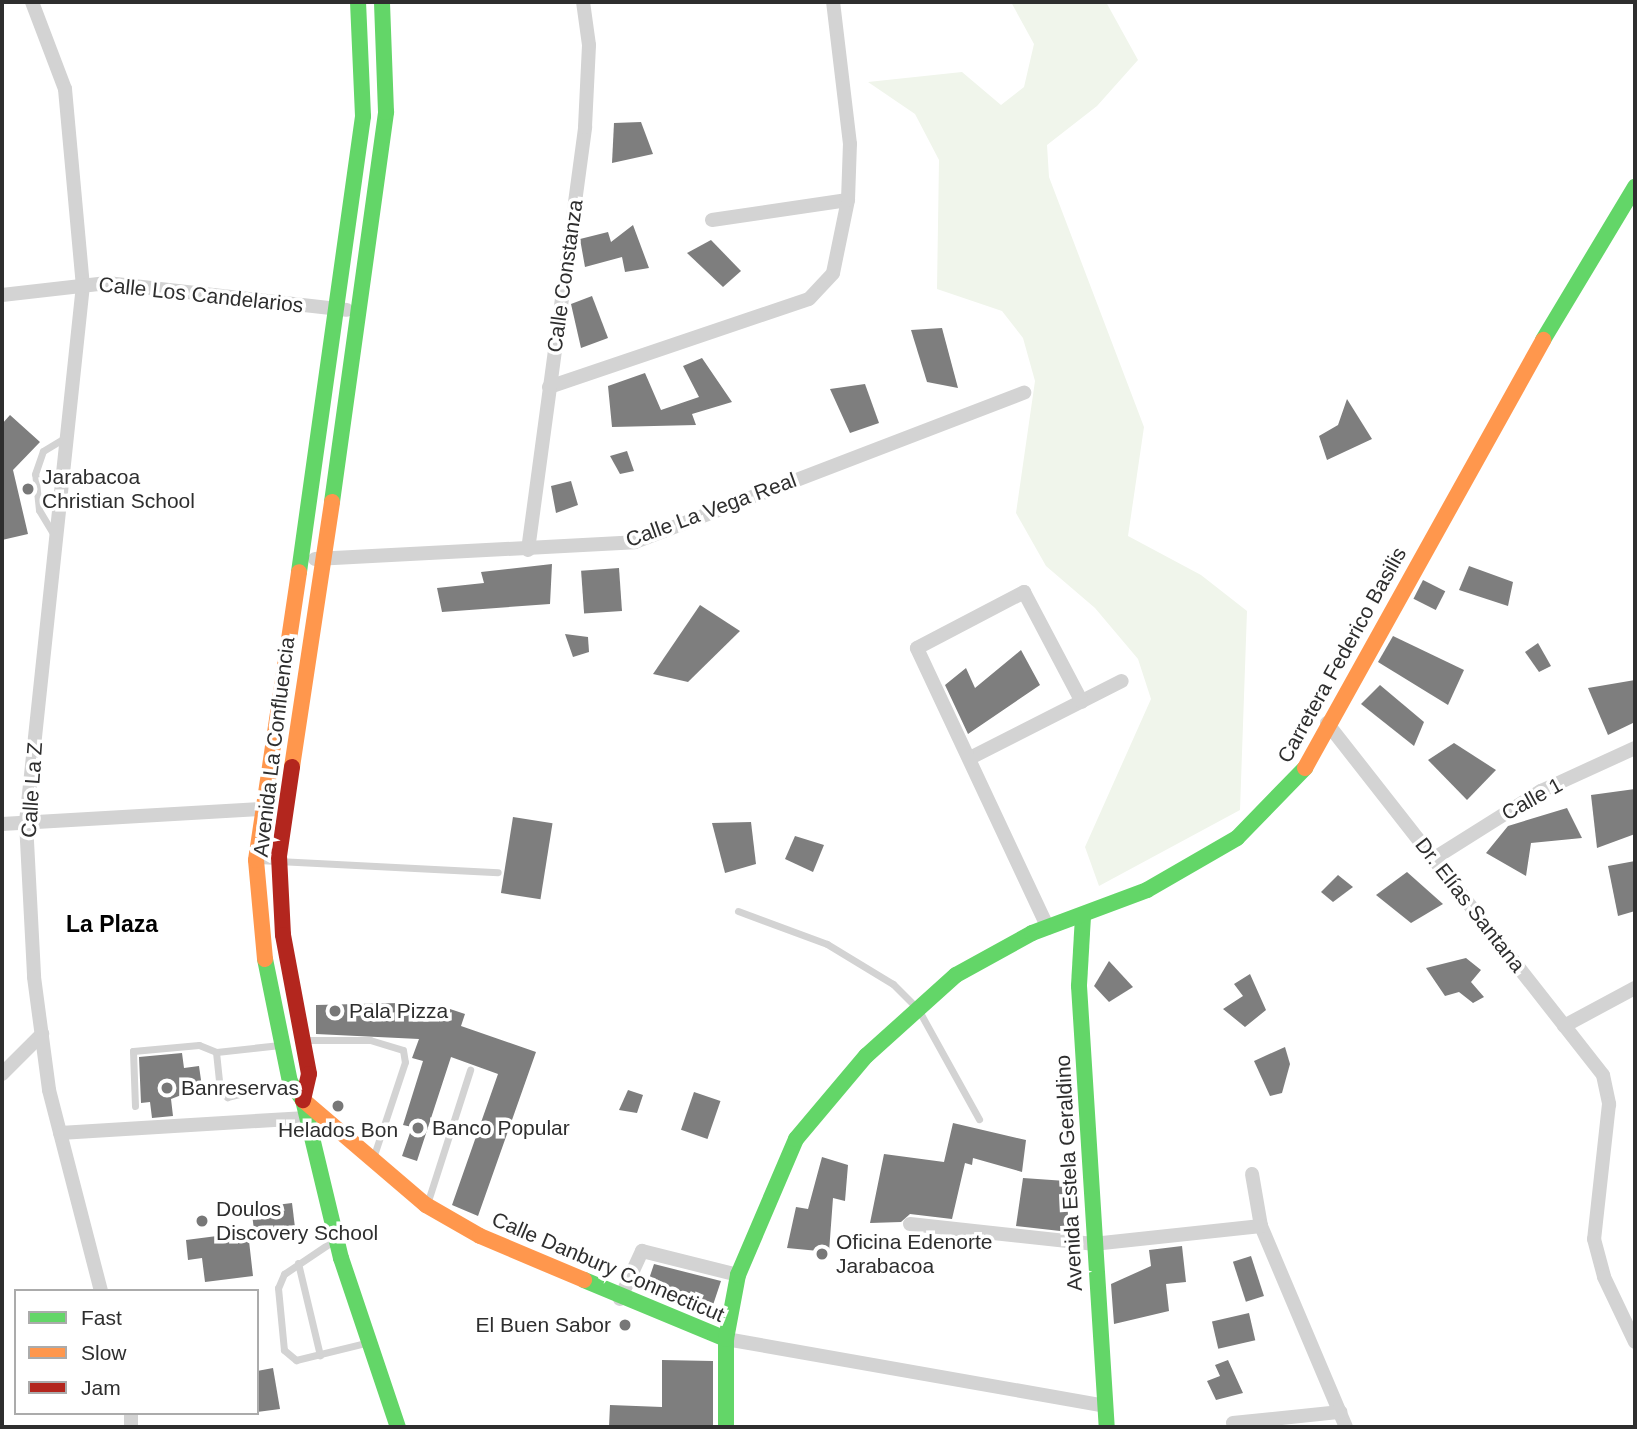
<!DOCTYPE html>
<meta charset="utf-8">
<style>
body{margin:0}
#map{position:relative;width:1637px;height:1429px;overflow:hidden;background:#fff;font-family:Arial,sans-serif}
div>[style]{position:absolute}
[style*='--x']{left:calc(var(--x)*1px);top:calc(var(--y)*1px);width:calc(var(--w)*1px);rotate:calc(var(--a)*1deg)}
.green>*{inset:0;background:#f0f5eb}
.building>*{inset:0;background:#7e7e7e;transform-origin:0 0}
.lane>*{height:7px;margin:-3.5px;padding:0 3.5px;transform-origin:3.5px;border-radius:3.5px;background:#d3d3d3}
.street>*{height:14px;margin:-7px;padding:0 7px;transform-origin:7px;border-radius:7px;background:#d3d3d3}
.fast>*{height:16px;margin:-8px;padding:0 8px;transform-origin:8px;border-radius:8px;background:#63d668}
.slow>*{height:16px;margin:-8px;padding:0 8px;transform-origin:8px;border-radius:8px;background:#ff974d}
.jam>*{height:16px;margin:-8px;padding:0 8px;transform-origin:8px;border-radius:8px;background:#b3261e}
.dots>*{width:19px;height:19px;translate:-50% -50%;box-sizing:border-box;border:4px solid #fff;border-radius:50%}
span{translate:-50% -50%;white-space:nowrap;text-align:center;line-height:1.15;-webkit-text-stroke:7px #fff;paint-order:stroke}
.street-label{font-size:21px;color:#2e2e2e}
.poi-label{font-size:21px;color:#2e2e2e}
.left{translate:0 -50%;text-align:left}
.right{translate:-100% -50%;text-align:right}
.neighbourhood-label{font-size:23px;color:#000;font-weight:700}
.frame{position:absolute;inset:0;border:4px solid #2e2e2e;pointer-events:none}
.legend{position:absolute;left:14px;top:1289px;width:245px;height:126px;box-sizing:border-box;background:#fff;border:2px solid #ababab;margin:0;padding:9px 12px;list-style:none;font-size:21px;color:#2e2e2e}
.legend li{display:flex;align-items:center;gap:14px;height:35px}
.legend b{width:35px;border:2px solid #ababab}
</style>
<div id="map">
<div class="green">
<i style="clip-path:polygon(1011px 2px,1106px 2px,1138px 60px,1097px 106px,1047px 145px,1049px 177px,1144px 427px,1128px 536px,1201px 575px,1247px 611px,1240px 810px,1099px 886px,1085px 847px,1151px 699px,1138px 659px,1095px 608px,1046px 566px,1016px 513px,1035px 381px,1023px 338px,1002px 311px,937px 289px,939px 160px,915px 114px,868px 82px,962px 72px,1001px 105px,1024px 87px,1034px 44px)"></i>
</div>
<div class="building">
<i style="clip-path:polygon(641px 122px,653px 154px,612px 163px,614px 123px)"></i>
<i style="clip-path:polygon(633px 225px,649px 268px,625px 272px,622px 257px,585px 267px,580px 239px,608px 232px,611px 242px)"></i>
<i style="clip-path:polygon(711px 240px,741px 271px,723px 287px,687px 253px)"></i>
<i style="clip-path:polygon(592px 296px,608px 338px,581px 348px,571px 304px)"></i>
<i style="clip-path:polygon(942px 328px,958px 388px,927px 382px,911px 330px)"></i>
<i style="clip-path:polygon(702px 358px,732px 402px,692px 414px,696px 425px,612px 427px,608px 386px,645px 373px,661px 410px,699px 397px,683px 366px)"></i>
<i style="clip-path:polygon(865px 384px,879px 423px,850px 433px,830px 389px)"></i>
<i style="clip-path:polygon(1347px 399px,1372px 439px,1327px 460px,1319px 436px,1338px 425px)"></i>
<i style="clip-path:polygon(10px 415px,40px 442px,13px 470px,28px 534px,2px 540px,2px 424px)"></i>
<i style="clip-path:polygon(627px 451px,634px 471px,620px 474px,610px 456px)"></i>
<i style="clip-path:polygon(571px 481px,578px 505px,556px 513px,551px 486px)"></i>
<i style="clip-path:polygon(552px 564px,550px 604px,442px 612px,437px 588px,484px 583px,481px 572px)"></i>
<i style="clip-path:polygon(1469px 566px,1513px 582px,1508px 606px,1459px 590px)"></i>
<i style="left:619px;top:568px;width:43px;height:38px;rotate:86deg"></i>
<i style="left:1423px;top:580px;width:25px;height:21px;rotate:27deg"></i>
<i style="clip-path:polygon(700px 605px,740px 631px,688px 682px,653px 674px)"></i>
<i style="clip-path:polygon(565px 634px,588px 637px,589px 652px,573px 657px)"></i>
<i style="clip-path:polygon(1393px 636px,1464px 670px,1448px 705px,1378px 662px)"></i>
<i style="clip-path:polygon(1538px 643px,1551px 666px,1539px 672px,1525px 652px)"></i>
<i style="clip-path:polygon(1021px 650px,1040px 685px,968px 734px,945px 685px,966px 668px,975px 688px)"></i>
<i style="clip-path:polygon(1635px 680px,1635px 722px,1608px 735px,1588px 688px)"></i>
<i style="clip-path:polygon(1380px 685px,1424px 722px,1414px 746px,1361px 704px)"></i>
<i style="clip-path:polygon(1454px 743px,1496px 770px,1467px 800px,1428px 760px)"></i>
<i style="clip-path:polygon(1635px 789px,1635px 834px,1597px 848px,1591px 795px)"></i>
<i style="clip-path:polygon(1567px 808px,1582px 838px,1531px 843px,1526px 876px,1486px 853px,1508px 826px)"></i>
<i style="left:513px;top:817px;width:40px;height:77px;rotate:9deg"></i>
<i style="clip-path:polygon(751px 822px,756px 864px,725px 873px,712px 823px)"></i>
<i style="clip-path:polygon(795px 836px,824px 845px,813px 872px,785px 859px)"></i>
<i style="clip-path:polygon(1635px 861px,1635px 911px,1618px 916px,1608px 866px)"></i>
<i style="clip-path:polygon(1407px 872px,1443px 904px,1411px 923px,1376px 895px)"></i>
<i style="clip-path:polygon(1338px 875px,1353px 887px,1333px 902px,1321px 892px)"></i>
<i style="clip-path:polygon(1466px 958px,1481px 970px,1471px 982px,1484px 997px,1473px 1003px,1459px 992px,1445px 996px,1426px 968px)"></i>
<i style="clip-path:polygon(1109px 961px,1133px 987px,1109px 1002px,1094px 986px)"></i>
<i style="clip-path:polygon(1250px 974px,1266px 1010px,1245px 1027px,1223px 1009px,1243px 996px,1234px 984px)"></i>
<i style="clip-path:polygon(400px 1003px,438px 1015px,441px 1006px,465px 1014px,461px 1026px,536px 1052px,478px 1216px,452px 1205px,498px 1074px,451px 1057px,417px 1161px,402px 1156px,412px 1127px,403px 1125px,423px 1061px,412px 1058px,419px 1039px,316px 1034px,316px 1005px)"></i>
<i style="clip-path:polygon(1285px 1047px,1290px 1064px,1282px 1093px,1270px 1096px,1254px 1061px)"></i>
<i style="clip-path:polygon(182px 1053px,184px 1068px,199px 1066px,202px 1087px,171px 1099px,173px 1116px,152px 1118px,150px 1102px,141px 1103px,139px 1057px)"></i>
<i style="clip-path:polygon(628px 1090px,643px 1095px,637px 1113px,619px 1110px)"></i>
<i style="left:694px;top:1092px;width:28px;height:40px;rotate:19deg"></i>
<i style="clip-path:polygon(953px 1123px,1026px 1140px,1022px 1172px,973px 1158px,972px 1165px,965px 1163px,952px 1219px,910px 1214px,901px 1222px,870px 1223px,884px 1154px,944px 1162px)"></i>
<i style="clip-path:polygon(822px 1157px,848px 1165px,845px 1201px,833px 1198px,829px 1252px,787px 1248px,796px 1207px,808px 1209px)"></i>
<i style="clip-path:polygon(1023px 1178px,1066px 1181px,1069px 1232px,1016px 1226px)"></i>
<i style="left:292px;top:1203px;width:26px;height:41px;rotate:83deg"></i>
<i style="clip-path:polygon(248px 1232px,253px 1276px,205px 1282px,202px 1258px,188px 1260px,186px 1240px)"></i>
<i style="clip-path:polygon(1182px 1246px,1186px 1282px,1166px 1284px,1169px 1311px,1114px 1324px,1111px 1284px,1151px 1266px,1149px 1250px)"></i>
<i style="left:1251px;top:1256px;width:42px;height:19px;rotate:72deg"></i>
<i style="clip-path:polygon(654px 1264px,721px 1281px,710px 1314px,645px 1291px)"></i>
<i style="left:1249px;top:1313px;width:28px;height:38px;rotate:77deg"></i>
<i style="clip-path:polygon(662px 1360px,713px 1361px,713px 1427px,609px 1427px,610px 1405px,662px 1407px)"></i>
<i style="clip-path:polygon(1228px 1360px,1243px 1393px,1216px 1400px,1207px 1381px,1220px 1376px,1215px 1365px)"></i>
<i style="clip-path:polygon(273px 1368px,280px 1409px,257px 1412px,257px 1371px)"></i>
</div>
<div class="lane">
<i style="--x:54;--y:535;--w:29;--a:-121"></i>
<i style="--x:39;--y:510;--w:36;--a:-96"></i>
<i style="--x:35;--y:474;--w:24;--a:-71"></i>
<i style="--x:43;--y:451;--w:27;--a:-31"></i>
<i style="--x:258;--y:860;--w:240;--a:2.9"></i>
<i style="--x:738;--y:911;--w:95;--a:20.3"></i>
<i style="--x:827;--y:944;--w:77;--a:31.2"></i>
<i style="--x:893;--y:984;--w:35;--a:45"></i>
<i style="--x:918;--y:1009;--w:126;--a:61"></i>
<i style="--x:307;--y:1040;--w:63;--a:0"></i>
<i style="--x:370;--y:1040;--w:34;--a:17"></i>
<i style="--x:403;--y:1050;--w:12;--a:81"></i>
<i style="--x:405;--y:1062;--w:98;--a:108.4"></i>
<i style="--x:280;--y:1045;--w:64;--a:173.8"></i>
<i style="--x:216;--y:1052;--w:37;--a:84"></i>
<i style="--x:220;--y:1089;--w:11;--a:49"></i>
<i style="--x:227;--y:1097;--w:61;--a:-13.3"></i>
<i style="--x:135;--y:1106;--w:55;--a:-92.1"></i>
<i style="--x:133;--y:1051;--w:66;--a:-5.2"></i>
<i style="--x:199;--y:1045;--w:18;--a:22"></i>
<i style="--x:428;--y:1201;--w:138;--a:-72.2"></i>
<i style="--x:333;--y:1241;--w:59;--a:146"></i>
<i style="--x:284;--y:1274;--w:15;--a:113"></i>
<i style="--x:278;--y:1288;--w:62;--a:84.5"></i>
<i style="--x:284;--y:1350;--w:16;--a:40"></i>
<i style="--x:296;--y:1360;--w:72;--a:-13.7"></i>
<i style="--x:298;--y:1263;--w:95;--a:76.6"></i>
</div>
<div class="street">
<i style="--x:32;--y:2;--w:93;--a:69.2"></i>
<i style="--x:65;--y:89;--w:197;--a:84.8"></i>
<i style="--x:83;--y:285;--w:540;--a:96.06"></i>
<i style="--x:26;--y:822;--w:155;--a:87"></i>
<i style="--x:34;--y:977;--w:114;--a:82.4"></i>
<i style="--x:49;--y:1090;--w:208;--a:75.5"></i>
<i style="--x:712;--y:220;--w:137;--a:-8.4"></i>
<i style="--x:2;--y:295;--w:106;--a:-6.5"></i>
<i style="--x:107;--y:283;--w:241;--a:6.4"></i>
<i style="--x:549;--y:387;--w:274;--a:-18.7"></i>
<i style="--x:809;--y:299;--w:35;--a:-47"></i>
<i style="--x:833;--y:273;--w:75;--a:-78.4"></i>
<i style="--x:848;--y:200;--w:56;--a:-88"></i>
<i style="--x:850;--y:144;--w:143;--a:-96.8"></i>
<i style="--x:528;--y:550;--w:427;--a:-82.3"></i>
<i style="--x:585;--y:127;--w:82;--a:-87.2"></i>
<i style="--x:589;--y:45;--w:43;--a:-97.9"></i>
<i style="--x:315;--y:559;--w:320;--a:-3"></i>
<i style="--x:635;--y:542;--w:417;--a:-21"></i>
<i style="--x:1327;--y:723;--w:447;--a:51.9"></i>
<i style="--x:1603;--y:1075;--w:30;--a:78"></i>
<i style="--x:1609;--y:1104;--w:136;--a:96.3"></i>
<i style="--x:1594;--y:1239;--w:39;--a:75"></i>
<i style="--x:1604;--y:1277;--w:72;--a:64.5"></i>
<i style="--x:970;--y:758;--w:170;--a:-26.9"></i>
<i style="--x:2;--y:824;--w:261;--a:-3.3"></i>
<i style="--x:1433;--y:859;--w:128;--a:-32.2"></i>
<i style="--x:1541;--y:791;--w:103;--a:-24.6"></i>
<i style="--x:1048;--y:928;--w:309;--a:-115.1"></i>
<i style="--x:917;--y:648;--w:121;--a:-27.6"></i>
<i style="--x:1024;--y:592;--w:124;--a:62.2"></i>
<i style="--x:1564;--y:1026;--w:81;--a:-28.2"></i>
<i style="--x:2;--y:1074;--w:57;--a:-45"></i>
<i style="--x:60;--y:1133;--w:247;--a:-3.5"></i>
<i style="--x:1252;--y:1174;--w:53;--a:80.2"></i>
<i style="--x:1261;--y:1226;--w:218;--a:67.1"></i>
<i style="--x:910;--y:1224;--w:184;--a:6.2"></i>
<i style="--x:1093;--y:1244;--w:169;--a:-6.1"></i>
<i style="--x:620;--y:1299;--w:53;--a:-65.4"></i>
<i style="--x:642;--y:1251;--w:99;--a:14"></i>
<i style="--x:726;--y:1339;--w:385;--a:10"></i>
<i style="--x:1233;--y:1423;--w:108;--a:-5.9"></i>
<i style="--x:131;--y:1427;--w:14;--a:-90"></i>
</div>
<div class="fast">
<i style="--x:1543;--y:340;--w:179;--a:-59"></i>
<i style="--x:332;--y:502;--w:394;--a:-82.1"></i>
<i style="--x:386;--y:112;--w:110;--a:-92.1"></i>
<i style="--x:299;--y:572;--w:460;--a:-82"></i>
<i style="--x:363;--y:116;--w:114;--a:-92.5"></i>
<i style="--x:1083;--y:916;--w:70;--a:93.3"></i>
<i style="--x:1079;--y:986;--w:442;--a:86.4"></i>
<i style="--x:265;--y:959;--w:126;--a:78.5"></i>
<i style="--x:290;--y:1082;--w:22;--a:54"></i>
<i style="--x:303;--y:1100;--w:163;--a:76.5"></i>
<i style="--x:341;--y:1258;--w:178;--a:71.4"></i>
<i style="--x:584;--y:1280;--w:154;--a:22.6"></i>
<i style="--x:726;--y:1427;--w:88;--a:-90"></i>
<i style="--x:726;--y:1339;--w:65;--a:-79.4"></i>
<i style="--x:738;--y:1275;--w:148;--a:-66.9"></i>
<i style="--x:796;--y:1139;--w:109;--a:-49.9"></i>
<i style="--x:866;--y:1056;--w:121;--a:-42"></i>
<i style="--x:956;--y:975;--w:87;--a:-28.9"></i>
<i style="--x:1032;--y:933;--w:123;--a:-20.5"></i>
<i style="--x:1147;--y:890;--w:104;--a:-30"></i>
<i style="--x:1237;--y:838;--w:98;--a:-45.8"></i>
</div>
<div class="slow">
<i style="--x:292;--y:767;--w:268;--a:-81.4"></i>
<i style="--x:1305;--y:768;--w:490;--a:-60.9"></i>
<i style="--x:265;--y:959;--w:99;--a:-95.2"></i>
<i style="--x:256;--y:860;--w:291;--a:-81.5"></i>
<i style="--x:303;--y:1100;--w:162;--a:40.5"></i>
<i style="--x:426;--y:1205;--w:62;--a:29.9"></i>
<i style="--x:480;--y:1236;--w:113;--a:22.9"></i>
</div>
<div class="jam">
<i style="--x:292;--y:767;--w:90;--a:98.3"></i>
<i style="--x:279;--y:856;--w:79;--a:87.1"></i>
<i style="--x:283;--y:935;--w:141;--a:79.4"></i>
<i style="--x:309;--y:1074;--w:27;--a:103"></i>
</div>
<div class="dots">
<i style="left:28px;top:489px;background:#777"></i>
<i style="left:335px;top:1011px;background:#777"></i>
<i style="left:167px;top:1088px;background:#777"></i>
<i style="left:338px;top:1106px;background:#777"></i>
<i style="left:418px;top:1128px;background:#777"></i>
<i style="left:202px;top:1221px;background:#777"></i>
<i style="left:822px;top:1254px;background:#777"></i>
<i style="left:625px;top:1325px;background:#777"></i>
</div>
<div class="street-label">
<span style="left:565px;top:276px;rotate:-82deg">Calle Constanza</span>
<span style="left:201px;top:295px;rotate:6deg">Calle Los Candelarios</span>
<span style="left:711px;top:510px;rotate:-20deg">Calle La Vega Real</span>
<span style="left:1342px;top:655px;rotate:-61deg">Carretera Federico Basilis</span>
<span style="left:274px;top:747px;rotate:-83deg">Avenida La Confluencia</span>
<span style="left:32px;top:790px;rotate:-86deg">Calle La Z</span>
<span style="left:1532px;top:799px;rotate:-29deg">Calle 1</span>
<span style="left:1470px;top:905px;rotate:52deg">Dr. Elías Santana</span>
<span style="left:1069px;top:1173px;rotate:-93deg">Avenida Estela Geraldino</span>
<span style="left:608px;top:1267px;rotate:23deg">Calle Danbury Connecticut</span>
</div>
<div class="poi-label">
<span class="left" style="left:42px;top:489px">Jarabacoa<br>Christian School</span>
<span class="left" style="left:349px;top:1011px">Pala Pizza</span>
<span class="left" style="left:181px;top:1088px">Banreservas</span>
<span class="left" style="left:432px;top:1128px">Banco Popular</span>
<span style="left:338px;top:1130px">Helados Bon</span>
<span class="left" style="left:216px;top:1221px">Doulos<br>Discovery School</span>
<span class="left" style="left:836px;top:1254px">Oficina Edenorte<br>Jarabacoa</span>
<span class="right" style="left:611px;top:1325px">El Buen Sabor</span>
</div>
<div class="neighbourhood-label">
<span style="left:112px;top:924px">La Plaza</span>
</div>
<div class="frame"></div>
<ul class="legend">
<li><b style="height:9px;background:#63d668"></b>Fast</li>
<li><b style="height:9px;background:#ff974d"></b>Slow</li>
<li><b style="height:9px;background:#b3261e"></b>Jam</li>
</ul>
</div>
